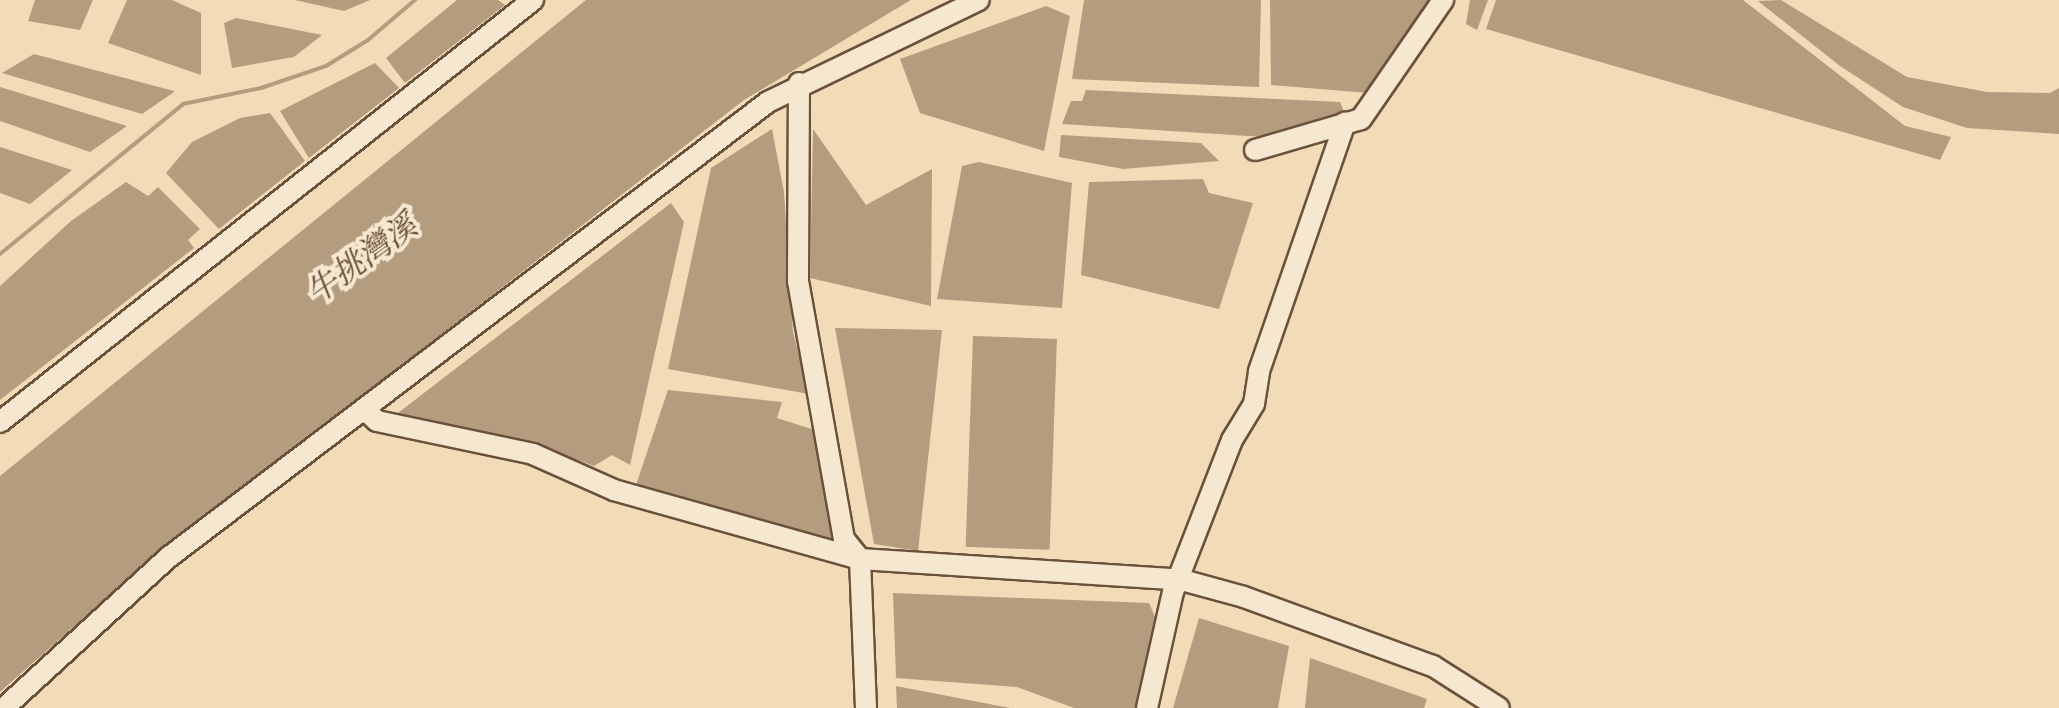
<!DOCTYPE html>
<meta charset="utf-8">
<style>
body{margin:0}
#map{position:relative;width:2059px;height:708px;overflow:hidden;background:#f1dcb7;font-family:"IM FELL Great Primer","Noto Serif TC",serif}
div>[style]{position:absolute}
[style*='--x']{left:calc(var(--x)*1px);top:calc(var(--y)*1px);width:calc(var(--w)*1px);rotate:calc(var(--a)*1deg)}
.water>*{inset:0;background:#b49c7f;transform-origin:0 0}
.stream>*{height:4px;margin:-2px;padding:0 2px;transform-origin:2px;border-radius:2px;background:#b49c7f}
.roads{filter:drop-shadow(2px 0 #6b503b) drop-shadow(-2px 0 #6b503b) drop-shadow(0 2px #6b503b) drop-shadow(0 -2px #6b503b)}
.minor>*{height:20px;margin:-10px;padding:0 10px;transform-origin:10px;border-radius:10px;background:#f6e8d0}
span{translate:-50% -50%;white-space:nowrap;text-align:center;line-height:1.15;-webkit-text-stroke:8px #f6e8d0;paint-order:stroke}
.water-label{font-size:32px;color:#674c38;font-style:italic}
</style>
<div id="map">
<div class="water">
<i style="clip-path:polygon(35px 0,93px 0,80px 30px,28px 21px)"></i>
<i style="clip-path:polygon(127px 0,172px 0,201px 13px,201px 75px,108px 43px)"></i>
<i style="clip-path:polygon(295px 0,370px 0,344px 11px)"></i>
<i style="clip-path:polygon(457px 0,498px 0,505px 5px,405px 83px,386px 58px)"></i>
<i style="clip-path:polygon(586px 0,911px 0,744px 100px,141px 567px,0 692px,0 476px)"></i>
<i style="clip-path:polygon(1084px 0,1261px 0,1259px 87px,1072px 79px)"></i>
<i style="clip-path:polygon(1270px 0,1436px 0,1369px 93px,1271px 85px)"></i>
<i style="clip-path:polygon(1470px 0,1488px 0,1477px 30px,1466px 24px)"></i>
<i style="clip-path:polygon(1496px 0,1743px 0,1905px 126px,1951px 137px,1940px 160px,1486px 29px)"></i>
<i style="clip-path:polygon(1781px 0,1907px 77px,1987px 92px,2050px 93px,2059px 88px,2059px 134px,1967px 128px,1903px 107px,1840px 66px,1758px 1px)"></i>
<i style="clip-path:polygon(1046px 6px,1070px 16px,1044px 151px,920px 113px,900px 59px)"></i>
<i style="clip-path:polygon(236px 18px,322px 35px,294px 57px,232px 68px,224px 23px)"></i>
<i style="clip-path:polygon(34px 54px,174px 91px,174px 92px,142px 114px,2px 73px)"></i>
<i style="clip-path:polygon(375px 63px,399px 88px,309px 158px,280px 111px)"></i>
<i style="clip-path:polygon(0 87px,127px 126px,90px 152px,0 121px)"></i>
<i style="clip-path:polygon(1086px 90px,1340px 102px,1346px 116px,1279px 138px,1062px 124px,1071px 101px,1082px 101px)"></i>
<i style="clip-path:polygon(270px 113px,305px 161px,219px 229px,166px 173px,192px 142px,240px 118px)"></i>
<i style="clip-path:polygon(772px 129px,784px 192px,793px 332px,809px 394px,668px 369px,711px 168px)"></i>
<i style="clip-path:polygon(813px 129px,866px 205px,932px 169px,931px 306px,810px 278px)"></i>
<i style="clip-path:polygon(1061px 135px,1201px 143px,1219px 161px,1123px 169px,1059px 157px)"></i>
<i style="clip-path:polygon(0 147px,72px 170px,30px 204px,0 193px)"></i>
<i style="clip-path:polygon(979px 162px,1072px 183px,1062px 308px,937px 299px,962px 166px)"></i>
<i style="clip-path:polygon(1203px 179px,1209px 193px,1253px 203px,1219px 309px,1081px 275px,1089px 182px)"></i>
<i style="clip-path:polygon(126px 182px,148px 196px,158px 187px,200px 229px,188px 240px,194px 248px,0 400px,0 286px,71px 221px)"></i>
<i style="clip-path:polygon(671px 203px,684px 222px,630px 465px,612px 455px,594px 466px,537px 445px,398px 413px)"></i>
<i style="clip-path:polygon(835px 328px,942px 330px,918px 551px,874px 544px)"></i>
<i style="left:973px;top:336px;width:84px;height:211px;rotate:2deg"></i>
<i style="clip-path:polygon(668px 390px,782px 402px,777px 418px,818px 431px,837px 546px,636px 485px)"></i>
<i style="clip-path:polygon(893px 593px,1149px 603px,1159px 626px,1146px 708px,1074px 708px,1017px 687px,896px 678px)"></i>
<i style="clip-path:polygon(1199px 618px,1289px 646px,1278px 708px,1173px 708px)"></i>
<i style="clip-path:polygon(1310px 658px,1427px 699px,1424px 708px,1305px 708px)"></i>
<i style="clip-path:polygon(896px 686px,1010px 708px,897px 708px)"></i>
</div>
<div class="stream">
<i style="--x:0;--y:254;--w:237;--a:-39.3"></i>
<i style="--x:183;--y:104;--w:80;--a:-11.6"></i>
<i style="--x:261;--y:88;--w:69;--a:-18.7"></i>
<i style="--x:326;--y:66;--w:49;--a:-31.8"></i>
<i style="--x:368;--y:40;--w:62;--a:-40.4"></i>
</div>
<div class="roads">
<div class="minor">
<i style="--x:799;--y:83;--w:198;--a:90.3"></i>
<i style="--x:798;--y:281;--w:262;--a:79.9"></i>
<i style="--x:844;--y:539;--w:26;--a:51"></i>
<i style="--x:860;--y:559;--w:149;--a:87.7"></i>
<i style="--x:1255;--y:150;--w:110;--a:-16.3"></i>
<i style="--x:1361;--y:119;--w:145;--a:-55.4"></i>
<i style="--x:365;--y:410;--w:16;--a:43"></i>
<i style="--x:377;--y:421;--w:159;--a:11.9"></i>
<i style="--x:533;--y:454;--w:89;--a:24"></i>
<i style="--x:614;--y:490;--w:255;--a:15.7"></i>
<i style="--x:860;--y:559;--w:323;--a:3.7"></i>
<i style="--x:1182;--y:580;--w:64;--a:15.3"></i>
<i style="--x:1244;--y:597;--w:201;--a:20.1"></i>
<i style="--x:1433;--y:666;--w:78;--a:32.5"></i>
<i style="--x:0;--y:422;--w:680;--a:-38.37"></i>
<i style="--x:4;--y:708;--w:224;--a:-42.5"></i>
<i style="--x:169;--y:557;--w:752;--a:-37.22"></i>
<i style="--x:768;--y:102;--w:234;--a:-25.8"></i>
<i style="--x:1147;--y:708;--w:119;--a:-77.4"></i>
<i style="--x:1173;--y:592;--w:163;--a:-68.8"></i>
<i style="--x:1232;--y:440;--w:42;--a:-58.6"></i>
<i style="--x:1254;--y:404;--w:33;--a:-81"></i>
<i style="--x:1259;--y:371;--w:263;--a:-70.9"></i>
</div>
</div>
<div class="water-label">
<span style="left:362px;top:260px;rotate:-36deg">牛挑灣溪</span>
</div>
</div>
